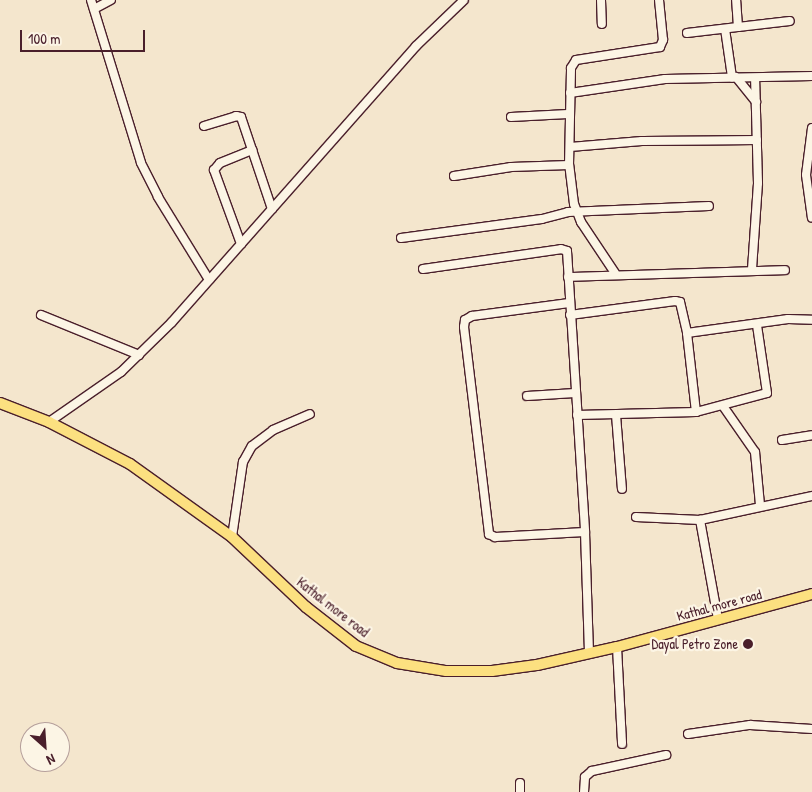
<!DOCTYPE html>
<style>
body{margin:0}
#map{position:relative;width:812px;height:792px;overflow:hidden;background:#f4e6cd;font-family:"Patrick Hand",sans-serif}
div>[style]{position:absolute}
[style*='--x']{left:calc(var(--x)*1px);top:calc(var(--y)*1px);width:calc(var(--w)*1px);rotate:calc(var(--a)*1deg)}
.roads{filter:drop-shadow(1px 0 #4a1f2b) drop-shadow(-1px 0 #4a1f2b) drop-shadow(0 1px #4a1f2b) drop-shadow(0 -1px #4a1f2b)}
.minor>*{height:8px;margin:-4px;padding:0 4px;transform-origin:4px;border-radius:4px;background:#fcf5e5}
.major>*{height:10px;margin:-5px;padding:0 5px;transform-origin:5px;border-radius:5px;background:#fce080}
.dots>*{width:14px;height:14px;translate:-50% -50%;box-sizing:border-box;border:2px solid #fcf5e5;border-radius:50%}
span{translate:-50% -50%;white-space:nowrap;text-align:center;line-height:1.15;-webkit-text-stroke:4.5px #fcf5e5;paint-order:stroke}
.street-label{font-size:14px;color:#4a1f2b}
.poi-label{font-size:14px;color:#4a1f2b}
.right{translate:-100% -50%;text-align:right}
.north{position:absolute;left:20px;top:722px;width:50px;height:50px;box-sizing:border-box;background:#fcf5e5;border:1px solid #b59f9b;border-radius:50%;rotate:154deg;font-size:14px;font-weight:700;line-height:20px;text-align:center;color:#4a1f2b}
.north::after{content:'';display:block;margin:auto;width:18px;height:22px;background:#4a1f2b;clip-path:polygon(50% 0,100% 100%,50% 72%,0 100%)}
.scale{position:absolute;left:20px;top:30px;width:125px;height:22px;box-sizing:border-box;border:2px solid #4a1f2b;border-top:0;padding-left:6px;font-size:15px;line-height:18px;white-space:nowrap;color:#4a1f2b;-webkit-text-stroke:4px #fcf5e5;paint-order:stroke}
</style>
<div id="map">
<div class="roads">
<div class="minor">
<i style="--x:91;--y:0;--w:170;--a:72.9"></i>
<i style="--x:141;--y:163;--w:38;--a:63"></i>
<i style="--x:158;--y:197;--w:97;--a:58.4"></i>
<i style="--x:601;--y:0;--w:24;--a:88"></i>
<i style="--x:94;--y:9;--w:19;--a:-28"></i>
<i style="--x:738;--y:27;--w:52;--a:-6.6"></i>
<i style="--x:725;--y:29;--w:49;--a:81.7"></i>
<i style="--x:687;--y:33;--w:51;--a:-6.7"></i>
<i style="--x:738;--y:27;--w:27;--a:-94"></i>
<i style="--x:736;--y:77;--w:32;--a:51"></i>
<i style="--x:570;--y:93;--w:96;--a:-8.4"></i>
<i style="--x:665;--y:79;--w:147;--a:-1.2"></i>
<i style="--x:511;--y:117;--w:57;--a:-3"></i>
<i style="--x:204;--y:126;--w:34;--a:-17"></i>
<i style="--x:236;--y:116;--w:5;--a:11"></i>
<i style="--x:241;--y:117;--w:97;--a:71.4"></i>
<i style="--x:812;--y:128;--w:47;--a:97.3"></i>
<i style="--x:806;--y:175;--w:43;--a:82.1"></i>
<i style="--x:570;--y:147;--w:72;--a:-4.8"></i>
<i style="--x:642;--y:141;--w:115;--a:-0.5"></i>
<i style="--x:454;--y:176;--w:58;--a:-9"></i>
<i style="--x:511;--y:167;--w:58;--a:-2"></i>
<i style="--x:401;--y:238;--w:142;--a:-7.7"></i>
<i style="--x:542;--y:219;--w:27;--a:-15"></i>
<i style="--x:568;--y:212;--w:141;--a:-2.4"></i>
<i style="--x:241;--y:244;--w:79;--a:-110"></i>
<i style="--x:214;--y:170;--w:9;--a:-49"></i>
<i style="--x:220;--y:163;--w:35;--a:-22"></i>
<i style="--x:423;--y:269;--w:139;--a:-8.2"></i>
<i style="--x:561;--y:249;--w:6;--a:18"></i>
<i style="--x:567;--y:251;--w:282;--a:86.3"></i>
<i style="--x:585;--y:532;--w:122;--a:88.1"></i>
<i style="--x:752;--y:269;--w:86;--a:-86"></i>
<i style="--x:758;--y:183;--w:105;--a:-91.6"></i>
<i style="--x:615;--y:273;--w:61;--a:-123.7"></i>
<i style="--x:581;--y:222;--w:19;--a:-111"></i>
<i style="--x:574;--y:204;--w:39;--a:-97"></i>
<i style="--x:569;--y:165;--w:97;--a:-88.8"></i>
<i style="--x:571;--y:68;--w:9;--a:-58"></i>
<i style="--x:576;--y:60;--w:85;--a:-8.8"></i>
<i style="--x:660;--y:47;--w:8;--a:-67"></i>
<i style="--x:663;--y:40;--w:40;--a:-95.7"></i>
<i style="--x:568;--y:277;--w:217;--a:-1.8"></i>
<i style="--x:569;--y:303;--w:98;--a:172.4"></i>
<i style="--x:472;--y:316;--w:8;--a:150"></i>
<i style="--x:465;--y:320;--w:7;--a:98"></i>
<i style="--x:464;--y:327;--w:209;--a:83.1"></i>
<i style="--x:489;--y:534;--w:7;--a:27"></i>
<i style="--x:495;--y:537;--w:90;--a:-3.2"></i>
<i style="--x:41;--y:315;--w:106;--a:22.2"></i>
<i style="--x:570;--y:315;--w:106;--a:-7.6"></i>
<i style="--x:675;--y:301;--w:5;--a:11"></i>
<i style="--x:680;--y:302;--w:32;--a:77"></i>
<i style="--x:527;--y:396;--w:48;--a:-3.6"></i>
<i style="--x:723;--y:406;--w:56;--a:55.2"></i>
<i style="--x:755;--y:452;--w:53;--a:84.6"></i>
<i style="--x:696;--y:412;--w:73;--a:-15"></i>
<i style="--x:767;--y:393;--w:69;--a:-98.4"></i>
<i style="--x:577;--y:415;--w:119;--a:-1.4"></i>
<i style="--x:696;--y:412;--w:80;--a:-96.5"></i>
<i style="--x:687;--y:333;--w:102;--a:-7.9"></i>
<i style="--x:788;--y:319;--w:24;--a:2"></i>
<i style="--x:616;--y:415;--w:74;--a:85.4"></i>
<i style="--x:49;--y:422;--w:88;--a:-34.8"></i>
<i style="--x:121;--y:372;--w:71;--a:-44.4"></i>
<i style="--x:172;--y:322;--w:368;--a:-48.5"></i>
<i style="--x:416;--y:46;--w:66;--a:-43.8"></i>
<i style="--x:782;--y:440;--w:30;--a:-9"></i>
<i style="--x:636;--y:517;--w:64;--a:2.7"></i>
<i style="--x:232;--y:537;--w:76;--a:-81.7"></i>
<i style="--x:243;--y:462;--w:18;--a:-61"></i>
<i style="--x:252;--y:446;--w:26;--a:-37"></i>
<i style="--x:273;--y:430;--w:40;--a:-23.4"></i>
<i style="--x:718;--y:619;--w:101;--a:-100.3"></i>
<i style="--x:700;--y:520;--w:115;--a:-12.1"></i>
<i style="--x:617;--y:647;--w:97;--a:87"></i>
<i style="--x:688;--y:734;--w:63;--a:-8.3"></i>
<i style="--x:750;--y:725;--w:62;--a:3.7"></i>
<i style="--x:520;--y:783;--w:9;--a:90"></i>
<i style="--x:584;--y:792;--w:15;--a:-86"></i>
<i style="--x:585;--y:777;--w:9;--a:-41"></i>
<i style="--x:592;--y:771;--w:76;--a:-12.2"></i>
</div>
<div class="major">
<i style="--x:0;--y:403;--w:53;--a:21.2"></i>
<i style="--x:49;--y:422;--w:91;--a:27.4"></i>
<i style="--x:130;--y:464;--w:125;--a:35.6"></i>
<i style="--x:232;--y:537;--w:102;--a:43.4"></i>
<i style="--x:306;--y:607;--w:63;--a:38"></i>
<i style="--x:356;--y:646;--w:44;--a:22.5"></i>
<i style="--x:397;--y:663;--w:50;--a:9.3"></i>
<i style="--x:446;--y:671;--w:46;--a:0"></i>
<i style="--x:492;--y:671;--w:45;--a:-7.6"></i>
<i style="--x:537;--y:665;--w:82;--a:-12.7"></i>
<i style="--x:617;--y:647;--w:202;--a:-15.2"></i>
</div>
</div>
<div class="dots">
<i style="left:748px;top:644px;background:#4a1f2b"></i>
</div>
<div class="street-label">
<span style="left:719px;top:605px;rotate:-15deg">Kathal more road</span>
<span style="left:333px;top:607px;rotate:38deg">Kathal more road</span>
</div>
<div class="poi-label">
<span class="right" style="left:738px;top:644px">Dayal Petro Zone</span>
</div>
<div class="north">N</div>
<div class="scale">100 m</div>
</div>
